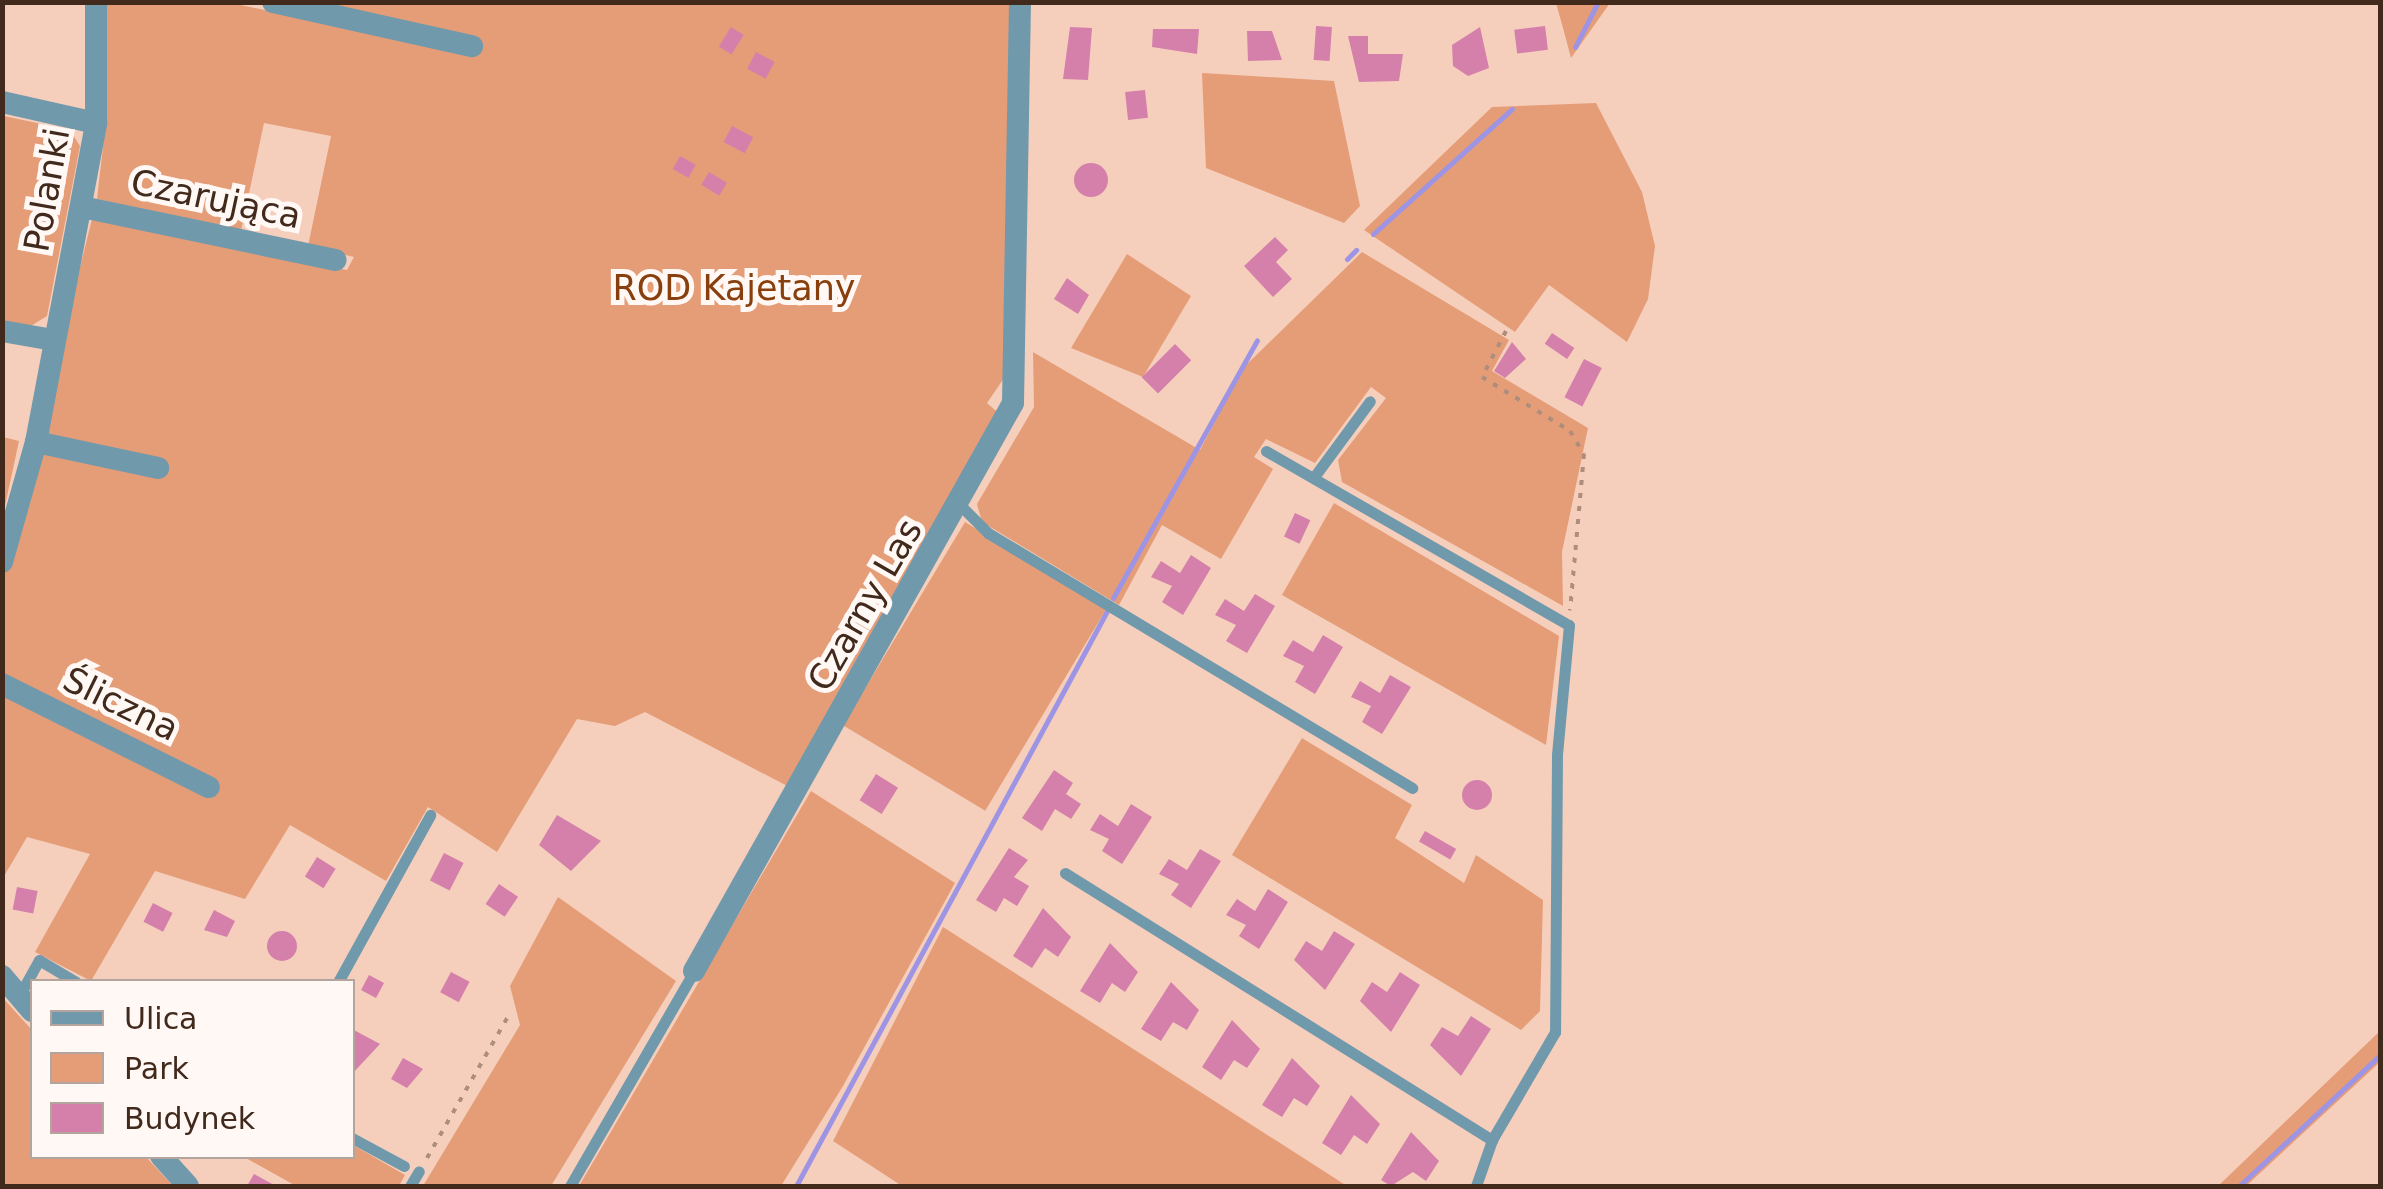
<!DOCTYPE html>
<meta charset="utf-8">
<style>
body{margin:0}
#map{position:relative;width:2383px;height:1189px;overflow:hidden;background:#f6cfbc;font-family:"DejaVu Sans",sans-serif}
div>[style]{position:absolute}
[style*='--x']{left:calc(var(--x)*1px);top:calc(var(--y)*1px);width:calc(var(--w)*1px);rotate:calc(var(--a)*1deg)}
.green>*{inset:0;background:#e59d78;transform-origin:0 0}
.stream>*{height:5px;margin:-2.5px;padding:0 2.5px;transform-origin:2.5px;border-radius:2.5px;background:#9e94e4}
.building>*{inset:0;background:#d480ab;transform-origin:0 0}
.round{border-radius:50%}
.path>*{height:4px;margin-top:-2px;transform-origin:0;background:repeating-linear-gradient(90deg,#ae8d7c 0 5px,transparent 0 13px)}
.service>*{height:11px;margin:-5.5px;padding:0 5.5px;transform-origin:5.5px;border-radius:5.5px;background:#7199ac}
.minor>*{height:22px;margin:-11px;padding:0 11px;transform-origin:11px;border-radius:11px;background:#7199ac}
span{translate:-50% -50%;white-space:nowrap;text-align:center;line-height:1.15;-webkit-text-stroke:10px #fff8f5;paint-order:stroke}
.street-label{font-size:35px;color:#41291c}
.park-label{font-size:35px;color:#883f0d}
.frame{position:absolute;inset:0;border:5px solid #41291c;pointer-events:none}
.legend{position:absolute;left:30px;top:979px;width:325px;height:180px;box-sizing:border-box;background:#fff8f5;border:2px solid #b3a59e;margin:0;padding:12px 18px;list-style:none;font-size:30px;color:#41291c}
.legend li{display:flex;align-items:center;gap:20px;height:50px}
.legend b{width:50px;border:2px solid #b3a59e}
</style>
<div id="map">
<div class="green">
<i style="clip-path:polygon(101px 3px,231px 3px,475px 54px,306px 3px,1009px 3px,1013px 365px,987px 403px,1003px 417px,795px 790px,645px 712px,615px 726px,577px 719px,497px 852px,428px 807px,386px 881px,290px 825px,245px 899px,155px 871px,91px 981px,35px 952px,90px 854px,27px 837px,3px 878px,3px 576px,92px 219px,347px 270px,354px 257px,308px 246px,331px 136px,264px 123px,241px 231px,97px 199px,107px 112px)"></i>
<i style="clip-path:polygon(1556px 3px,1610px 3px,1571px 58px,1563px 28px)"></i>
<i style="clip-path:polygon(1202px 73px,1334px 81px,1360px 206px,1344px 223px,1206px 168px)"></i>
<i style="clip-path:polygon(1596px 103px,1642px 192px,1655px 246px,1648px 299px,1627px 342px,1549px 285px,1515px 332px,1364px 230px,1492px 107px)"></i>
<i style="clip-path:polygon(4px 116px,70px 130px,80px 146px,47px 316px,29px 327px,3px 323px)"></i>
<i style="clip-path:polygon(1362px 252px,1509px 340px,1492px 371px,1588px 428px,1562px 552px,1563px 606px,1342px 482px,1338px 460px,1386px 398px,1371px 387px,1315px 463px,1266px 439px,1254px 457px,1273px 469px,1221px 559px,1162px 525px,1119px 605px,982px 522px,977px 504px,1034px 407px,1033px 352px,1200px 450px,1244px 367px)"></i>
<i style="clip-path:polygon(1127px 254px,1191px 296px,1143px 377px,1071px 348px)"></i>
<i style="clip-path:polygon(3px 437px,19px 441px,3px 515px,2px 437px)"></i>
<i style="clip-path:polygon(1334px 503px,1559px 636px,1546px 745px,1282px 595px)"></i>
<i style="left:965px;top:522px;width:166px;height:237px;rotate:31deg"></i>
<i style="clip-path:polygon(1302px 738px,1412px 805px,1395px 838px,1464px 883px,1476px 855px,1543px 900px,1540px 1011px,1521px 1030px,1232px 855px)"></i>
<i style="clip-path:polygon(811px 791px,955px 883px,843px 1086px,781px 1186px,579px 1186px)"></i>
<i style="clip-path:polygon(558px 897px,676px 981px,551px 1186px,423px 1186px,520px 1025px,510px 986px)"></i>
<i style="clip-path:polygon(943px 927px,1149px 1059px,1347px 1186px,902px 1186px,833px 1141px)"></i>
<i style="clip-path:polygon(2px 997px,32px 1030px,32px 1156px,146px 1157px,173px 1186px,3px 1186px)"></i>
<i style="clip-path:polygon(2380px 1031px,2380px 1062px,2246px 1186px,2218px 1186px)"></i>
<i style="clip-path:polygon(353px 1145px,405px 1175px,399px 1186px,296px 1186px,244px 1157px,352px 1156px)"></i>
</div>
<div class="stream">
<i style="--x:1575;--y:47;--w:51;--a:-62.9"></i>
<i style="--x:1373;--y:234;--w:187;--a:-42"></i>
<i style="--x:1347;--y:259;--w:13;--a:-45"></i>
<i style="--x:1113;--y:598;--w:295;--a:-60.8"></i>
<i style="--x:796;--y:1186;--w:654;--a:-61.59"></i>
<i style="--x:2239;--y:1186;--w:192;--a:-42.9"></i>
</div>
<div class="building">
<i style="left:1316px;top:26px;width:16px;height:34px;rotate:4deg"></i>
<i style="left:1545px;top:26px;width:24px;height:31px;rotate:83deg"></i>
<i style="left:731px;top:27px;width:15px;height:23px;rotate:32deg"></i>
<i style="clip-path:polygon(1070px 27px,1092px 28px,1088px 80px,1063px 79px)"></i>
<i style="clip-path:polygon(1480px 27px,1489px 68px,1468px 76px,1453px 66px,1452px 45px)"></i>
<i style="clip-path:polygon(1153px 29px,1199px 29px,1197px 54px,1152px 47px)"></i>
<i style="clip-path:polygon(1247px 31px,1272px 31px,1282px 60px,1248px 61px)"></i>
<i style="clip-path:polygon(1348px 36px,1368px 36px,1368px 54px,1403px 54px,1399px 81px,1359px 82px)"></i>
<i style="left:756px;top:52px;width:21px;height:19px;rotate:28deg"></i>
<i style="left:1145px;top:90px;width:28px;height:20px;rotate:84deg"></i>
<i style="left:732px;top:126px;width:24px;height:18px;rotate:28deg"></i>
<i style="left:680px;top:156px;width:18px;height:15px;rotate:29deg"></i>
<i class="round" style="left:1074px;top:163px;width:34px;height:34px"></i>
<i style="left:709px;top:172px;width:21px;height:15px;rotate:31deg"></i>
<i style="clip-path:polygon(1275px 237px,1288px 250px,1276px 262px,1292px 279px,1273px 297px,1244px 266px)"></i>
<i style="clip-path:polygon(1067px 278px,1089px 295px,1078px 314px,1054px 299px)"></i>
<i style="left:1552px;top:333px;width:27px;height:13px;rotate:34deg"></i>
<i style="clip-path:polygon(1512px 342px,1526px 359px,1505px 378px,1494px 371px)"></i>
<i style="left:1175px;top:344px;width:23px;height:47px;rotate:45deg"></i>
<i style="left:1584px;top:359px;width:20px;height:43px;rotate:27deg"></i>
<i style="left:1295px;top:513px;width:17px;height:26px;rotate:25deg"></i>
<i style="clip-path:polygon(1191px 555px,1211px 568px,1183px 615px,1162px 602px,1172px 586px,1151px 577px,1161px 561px,1180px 573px)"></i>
<i style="clip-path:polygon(1255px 594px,1275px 606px,1247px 653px,1226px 641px,1236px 625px,1215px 615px,1225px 599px,1244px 611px)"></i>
<i style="clip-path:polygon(1323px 635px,1343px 647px,1315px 694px,1295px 682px,1304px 666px,1283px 656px,1293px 640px,1313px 652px)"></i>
<i style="clip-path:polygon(1390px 675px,1411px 687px,1382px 734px,1362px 722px,1371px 706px,1351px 697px,1360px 681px,1380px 693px)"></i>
<i style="clip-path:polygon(1054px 770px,1073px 783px,1066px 794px,1081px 804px,1071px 819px,1055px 809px,1042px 831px,1022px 818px)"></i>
<i style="left:876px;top:774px;width:26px;height:31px;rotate:32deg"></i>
<i class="round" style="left:1462px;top:780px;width:30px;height:30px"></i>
<i style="clip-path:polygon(1131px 804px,1152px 817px,1122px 864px,1102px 851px,1109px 839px,1090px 830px,1100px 814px,1118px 826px)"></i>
<i style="clip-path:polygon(557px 815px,601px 841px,571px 871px,539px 845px)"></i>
<i style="left:1425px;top:831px;width:36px;height:12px;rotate:30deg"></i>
<i style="clip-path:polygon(1009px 848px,1028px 860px,1014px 877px,1029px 886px,1017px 906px,1004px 898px,996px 912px,976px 900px)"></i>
<i style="clip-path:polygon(1200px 849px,1221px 861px,1191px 908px,1171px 895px,1179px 884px,1159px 874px,1169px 859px,1187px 870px)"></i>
<i style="left:444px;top:853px;width:22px;height:31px;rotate:27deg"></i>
<i style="left:317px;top:857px;width:22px;height:23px;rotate:32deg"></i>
<i style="left:499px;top:884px;width:23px;height:24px;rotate:34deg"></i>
<i style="left:17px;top:887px;width:21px;height:23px;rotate:11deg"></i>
<i style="clip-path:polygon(1268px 889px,1288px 902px,1259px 949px,1239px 936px,1246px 925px,1226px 915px,1237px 899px,1255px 911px)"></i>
<i style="left:153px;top:903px;width:22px;height:21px;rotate:27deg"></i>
<i style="clip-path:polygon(1043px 908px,1071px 937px,1058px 957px,1045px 948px,1032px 968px,1013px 956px)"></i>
<i style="clip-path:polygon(214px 910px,235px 921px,227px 937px,204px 930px)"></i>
<i class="round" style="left:267px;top:931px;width:30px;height:30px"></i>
<i style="clip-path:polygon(1334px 931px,1355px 944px,1325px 990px,1294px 960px,1306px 941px,1322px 951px)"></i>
<i style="clip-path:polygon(1110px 943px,1138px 972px,1125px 992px,1112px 983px,1100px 1003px,1080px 991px)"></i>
<i style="left:451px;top:972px;width:21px;height:23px;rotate:28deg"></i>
<i style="clip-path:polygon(1400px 972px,1420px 985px,1391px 1032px,1360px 1001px,1372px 982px,1387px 992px)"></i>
<i style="left:369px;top:975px;width:17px;height:17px;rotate:28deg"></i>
<i style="clip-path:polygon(1171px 982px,1199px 1010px,1187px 1030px,1173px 1022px,1161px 1041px,1141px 1029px)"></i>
<i style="clip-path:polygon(1471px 1016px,1491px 1029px,1461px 1076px,1430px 1045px,1442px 1027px,1458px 1036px)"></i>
<i style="clip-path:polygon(1232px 1020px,1260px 1049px,1247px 1068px,1234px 1060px,1221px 1080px,1202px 1067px)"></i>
<i style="clip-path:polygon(352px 1029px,380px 1044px,352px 1074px)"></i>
<i style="clip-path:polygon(403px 1058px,423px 1069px,407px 1088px,391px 1079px)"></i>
<i style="clip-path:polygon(1292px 1058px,1320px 1086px,1307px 1106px,1294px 1098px,1282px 1117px,1262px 1105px)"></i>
<i style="clip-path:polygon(1351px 1095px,1380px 1124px,1367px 1144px,1354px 1135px,1341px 1155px,1322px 1143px)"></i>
<i style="clip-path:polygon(1411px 1132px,1439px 1161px,1426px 1181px,1413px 1172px,1391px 1186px,1381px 1180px)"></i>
<i style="clip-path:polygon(254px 1174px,276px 1186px,247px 1186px)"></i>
</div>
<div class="path">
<i style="--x:1506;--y:331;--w:52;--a:117.6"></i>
<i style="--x:1482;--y:377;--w:103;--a:31.5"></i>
<i style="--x:1570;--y:431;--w:27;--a:59"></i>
<i style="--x:1584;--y:454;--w:157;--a:95.1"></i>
<i style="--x:427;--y:1158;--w:165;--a:-60.2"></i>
</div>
<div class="service">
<i style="--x:1266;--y:451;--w:349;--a:29.9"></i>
<i style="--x:1569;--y:625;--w:131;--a:95.3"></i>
<i style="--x:1557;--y:755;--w:277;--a:90.4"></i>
<i style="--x:1555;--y:1032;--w:125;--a:120.3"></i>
<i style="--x:1492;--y:1140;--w:49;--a:109.2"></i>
<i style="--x:1314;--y:477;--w:94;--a:-53.6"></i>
<i style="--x:962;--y:507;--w:37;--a:45"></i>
<i style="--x:988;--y:533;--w:495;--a:31"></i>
<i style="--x:1065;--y:873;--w:504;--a:32.02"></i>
<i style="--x:338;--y:982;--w:191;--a:-61.1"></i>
<i style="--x:19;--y:996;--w:41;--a:-60.9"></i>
<i style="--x:39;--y:960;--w:43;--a:30.7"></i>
<i style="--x:352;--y:1138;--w:59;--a:28.3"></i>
<i style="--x:410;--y:1186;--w:17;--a:-59"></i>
<i style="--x:570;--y:1186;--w:248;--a:-60"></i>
</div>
<div class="minor">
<i style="--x:273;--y:2;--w:204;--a:12.5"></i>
<i style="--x:2;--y:102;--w:96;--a:12.6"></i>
<i style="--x:82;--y:207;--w:259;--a:11.8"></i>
<i style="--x:2;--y:331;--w:52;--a:10"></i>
<i style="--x:36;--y:442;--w:125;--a:12"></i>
<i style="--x:2;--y:562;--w:125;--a:-74.2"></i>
<i style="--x:36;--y:442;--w:325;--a:-79.3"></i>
<i style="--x:96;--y:123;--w:121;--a:-90"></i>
<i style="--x:2;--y:684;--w:231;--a:26.5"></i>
<i style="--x:694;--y:971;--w:651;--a:-60.68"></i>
<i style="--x:1013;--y:403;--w:401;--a:-89"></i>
<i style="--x:2;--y:976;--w:46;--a:49.4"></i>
<i style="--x:161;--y:1156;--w:40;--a:48"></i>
</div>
<div class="street-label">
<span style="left:47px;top:190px;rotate:-80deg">Polanki</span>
<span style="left:216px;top:199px;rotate:12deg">Czarująca</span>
<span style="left:865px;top:605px;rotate:-60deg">Czarny Las</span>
<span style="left:121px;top:704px;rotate:26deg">Śliczna</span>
</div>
<div class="park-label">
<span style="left:734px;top:288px">ROD Kajetany</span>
</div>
<div class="frame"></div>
<ul class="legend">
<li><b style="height:12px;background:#7199ac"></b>Ulica</li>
<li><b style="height:28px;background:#e59d78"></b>Park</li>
<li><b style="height:28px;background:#d480ab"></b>Budynek</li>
</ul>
</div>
